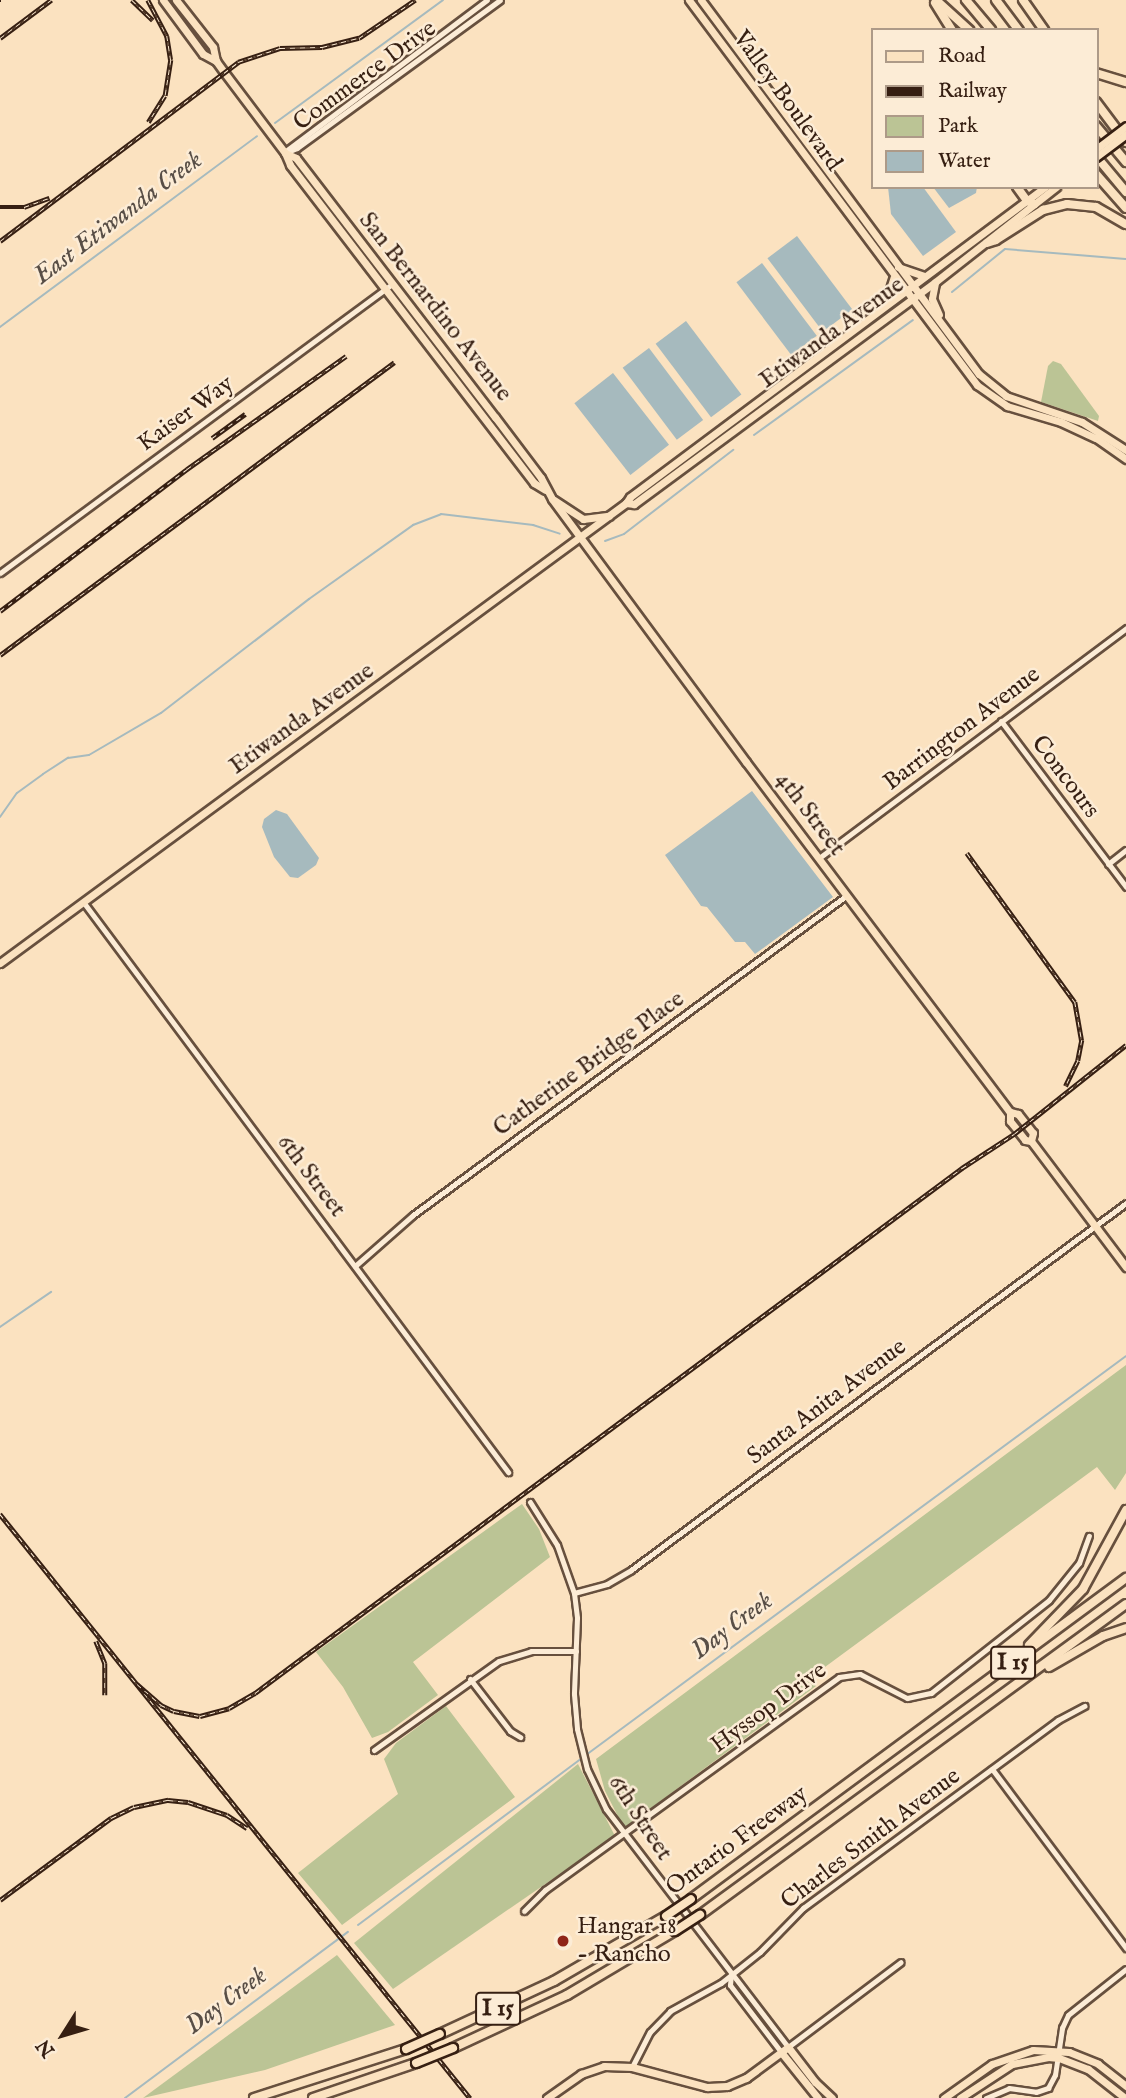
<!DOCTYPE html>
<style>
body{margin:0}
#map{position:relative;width:1126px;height:2098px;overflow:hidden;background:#fbe2c0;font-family:"IM FELL English",serif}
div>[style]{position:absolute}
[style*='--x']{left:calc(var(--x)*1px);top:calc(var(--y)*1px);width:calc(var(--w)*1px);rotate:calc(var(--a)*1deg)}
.green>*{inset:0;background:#bbc495}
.water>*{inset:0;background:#a6babe;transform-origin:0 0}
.stream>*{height:2px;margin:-1px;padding:0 1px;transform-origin:1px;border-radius:1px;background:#a6babe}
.roads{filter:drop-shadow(2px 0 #67503e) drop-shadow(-2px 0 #67503e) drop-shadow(0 2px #67503e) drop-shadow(0 -2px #67503e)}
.minor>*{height:5px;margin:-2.5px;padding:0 2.5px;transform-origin:2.5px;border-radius:2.5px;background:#fcecd6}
.major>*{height:7px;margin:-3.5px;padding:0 3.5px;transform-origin:3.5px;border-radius:3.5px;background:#fbe2c0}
.highway>*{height:8px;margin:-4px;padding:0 4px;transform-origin:4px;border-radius:4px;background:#fbe2c0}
.rail>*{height:4.5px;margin-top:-2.25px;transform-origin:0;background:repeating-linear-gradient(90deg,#fcecd6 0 5px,#361f12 0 10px);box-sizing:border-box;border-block:2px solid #361f12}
.bridges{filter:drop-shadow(2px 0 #361f12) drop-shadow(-2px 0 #361f12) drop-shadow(0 2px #361f12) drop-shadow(0 -2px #361f12)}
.major-bridge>*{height:7px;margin:-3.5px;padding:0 3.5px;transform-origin:3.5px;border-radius:3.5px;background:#fbe2c0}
.highway-bridge>*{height:8px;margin:-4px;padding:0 4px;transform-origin:4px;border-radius:4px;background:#fbe2c0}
.dots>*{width:19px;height:19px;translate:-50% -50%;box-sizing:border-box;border:4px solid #fcecd6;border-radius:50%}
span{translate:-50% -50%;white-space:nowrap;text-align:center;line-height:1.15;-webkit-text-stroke:5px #fcecd6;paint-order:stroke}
.shield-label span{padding:2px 5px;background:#fcecd6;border:2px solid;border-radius:5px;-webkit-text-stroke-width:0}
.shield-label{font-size:23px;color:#361f12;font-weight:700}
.street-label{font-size:24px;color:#361f12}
.poi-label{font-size:24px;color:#361f12}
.left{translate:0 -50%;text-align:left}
.water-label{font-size:26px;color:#584e46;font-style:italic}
.legend{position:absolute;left:871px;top:28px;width:228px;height:161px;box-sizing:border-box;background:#fcecd6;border:2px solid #ad9a88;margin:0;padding:9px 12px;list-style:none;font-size:21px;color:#361f12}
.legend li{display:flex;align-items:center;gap:14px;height:35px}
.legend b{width:35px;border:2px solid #ad9a88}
.north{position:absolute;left:28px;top:2000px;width:70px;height:70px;-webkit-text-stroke:5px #fcecd6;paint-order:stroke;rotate:233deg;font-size:19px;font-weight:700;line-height:28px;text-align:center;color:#361f12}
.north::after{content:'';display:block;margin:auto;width:24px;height:32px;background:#361f12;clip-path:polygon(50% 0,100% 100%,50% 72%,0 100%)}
</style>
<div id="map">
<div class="green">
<i style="clip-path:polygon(1053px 361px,1061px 364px,1099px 416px,1098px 421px,1041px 402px,1048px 366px)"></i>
<i style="clip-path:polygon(1126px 1365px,1126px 1473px,1115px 1490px,1097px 1467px,810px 1678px,816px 1686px,624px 1828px,605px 1791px,596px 1759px)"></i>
<i style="clip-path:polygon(522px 1504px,539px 1529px,550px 1557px,413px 1662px,438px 1695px,388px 1732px,372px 1738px,343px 1687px,316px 1652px)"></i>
<i style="clip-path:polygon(446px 1706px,515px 1797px,342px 1925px,298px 1873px,398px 1794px,384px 1759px,396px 1743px)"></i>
<i style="clip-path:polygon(578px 1764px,615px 1836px,393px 1989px,354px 1943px)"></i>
<i style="clip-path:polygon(337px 1955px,395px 2025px,265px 2070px,143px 2098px)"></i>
</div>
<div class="water">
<i style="clip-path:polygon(888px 187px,923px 187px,956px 232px,923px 256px,891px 214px)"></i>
<i style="clip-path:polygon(933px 187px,977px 187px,976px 193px,949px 208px)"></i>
<i style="left:797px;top:236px;width:92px;height:37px;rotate:53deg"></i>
<i style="left:762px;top:263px;width:91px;height:32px;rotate:53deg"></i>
<i style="left:686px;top:321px;width:92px;height:38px;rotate:53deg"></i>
<i style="left:649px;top:348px;width:90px;height:33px;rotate:53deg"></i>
<i style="left:613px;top:373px;width:91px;height:49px;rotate:52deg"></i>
<i style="clip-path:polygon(752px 791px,833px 897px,755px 954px,745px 942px,735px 942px,707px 907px,701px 906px,665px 855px)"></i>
<i style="clip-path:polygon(276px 810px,287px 814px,319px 858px,316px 865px,298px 878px,290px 877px,274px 857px,262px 827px,264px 819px)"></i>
</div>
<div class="stream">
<i style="--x:275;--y:123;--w:208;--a:-36.2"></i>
<i style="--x:952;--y:292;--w:68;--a:-39.1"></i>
<i style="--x:1005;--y:249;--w:121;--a:4.7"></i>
<i style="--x:0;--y:327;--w:320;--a:-36.6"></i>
<i style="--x:754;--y:435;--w:196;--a:-35.9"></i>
<i style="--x:605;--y:541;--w:20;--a:-20"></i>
<i style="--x:624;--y:534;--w:138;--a:-37.6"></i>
<i style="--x:0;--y:817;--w:29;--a:-55"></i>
<i style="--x:17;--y:793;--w:32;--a:-36"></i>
<i style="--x:43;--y:774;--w:30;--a:-33"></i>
<i style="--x:68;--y:758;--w:21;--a:-8"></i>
<i style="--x:89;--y:755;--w:83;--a:-30.3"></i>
<i style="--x:161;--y:713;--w:187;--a:-37.6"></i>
<i style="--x:309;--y:599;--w:128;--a:-35.4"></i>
<i style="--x:413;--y:525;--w:30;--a:-21"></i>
<i style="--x:441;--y:514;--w:93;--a:6.8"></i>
<i style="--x:533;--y:525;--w:28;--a:18"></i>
<i style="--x:0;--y:1327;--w:62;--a:-34.5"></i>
<i style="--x:586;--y:1755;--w:671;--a:-36.46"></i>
<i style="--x:358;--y:1925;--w:279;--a:-36.7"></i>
<i style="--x:125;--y:2098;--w:278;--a:-36.7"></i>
</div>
<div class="roads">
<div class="minor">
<i style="--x:287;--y:150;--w:250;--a:-36.9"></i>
<i style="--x:285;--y:153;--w:13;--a:-23"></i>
<i style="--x:297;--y:148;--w:251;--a:-36.1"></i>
<i style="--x:0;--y:573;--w:488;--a:-36.4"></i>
<i style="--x:1001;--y:721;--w:208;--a:53"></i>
<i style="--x:819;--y:858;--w:384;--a:-36.8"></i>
<i style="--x:1108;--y:864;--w:23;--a:-38"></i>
<i style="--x:84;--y:903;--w:710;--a:53.31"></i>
<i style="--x:355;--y:1266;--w:77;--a:-41.3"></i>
<i style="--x:413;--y:1215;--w:539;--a:-36.4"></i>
<i style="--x:530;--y:1502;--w:51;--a:57.9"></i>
<i style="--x:557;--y:1545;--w:51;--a:70.5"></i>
<i style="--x:574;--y:1593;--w:25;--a:83"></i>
<i style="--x:577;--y:1618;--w:76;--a:92.3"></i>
<i style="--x:574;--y:1694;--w:35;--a:85"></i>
<i style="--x:577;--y:1729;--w:41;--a:76"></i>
<i style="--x:587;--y:1769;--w:44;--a:64.6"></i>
<i style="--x:606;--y:1809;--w:300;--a:52.6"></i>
<i style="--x:788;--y:2047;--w:141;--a:-37"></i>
<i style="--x:574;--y:1593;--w:34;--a:-15"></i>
<i style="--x:607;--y:1584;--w:28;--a:-30"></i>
<i style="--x:631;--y:1570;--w:616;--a:-36.55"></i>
<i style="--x:470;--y:1679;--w:66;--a:52.4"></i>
<i style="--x:510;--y:1731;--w:12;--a:31"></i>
<i style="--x:374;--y:1750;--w:153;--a:-35.5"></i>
<i style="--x:499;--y:1661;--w:34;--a:-17"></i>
<i style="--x:531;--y:1651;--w:45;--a:0"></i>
<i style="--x:992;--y:1769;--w:224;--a:53.2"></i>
<i style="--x:524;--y:1911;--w:30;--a:-45"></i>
<i style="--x:545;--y:1890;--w:363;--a:-35.9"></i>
<i style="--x:839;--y:1677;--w:21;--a:-8"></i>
<i style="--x:860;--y:1674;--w:53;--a:27.1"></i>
<i style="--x:907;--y:1698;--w:25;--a:-12"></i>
<i style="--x:931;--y:1693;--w:150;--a:-38.2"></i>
<i style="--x:1049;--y:1600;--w:48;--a:-51"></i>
<i style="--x:1079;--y:1563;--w:29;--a:-70"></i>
<i style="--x:731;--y:1975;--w:10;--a:96"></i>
<i style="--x:730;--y:1985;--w:84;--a:52.7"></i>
<i style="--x:632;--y:2067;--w:39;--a:-63"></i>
<i style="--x:650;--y:2032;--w:29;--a:-46"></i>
<i style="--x:670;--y:2011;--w:58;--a:-28.8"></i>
<i style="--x:721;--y:1983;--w:50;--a:-38.5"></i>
<i style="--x:760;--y:1952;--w:62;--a:-45.7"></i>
<i style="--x:803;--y:1908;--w:317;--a:-36.4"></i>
<i style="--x:1058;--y:1720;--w:30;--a:-28"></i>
<i style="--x:986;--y:2098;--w:25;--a:-23"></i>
<i style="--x:1009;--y:2088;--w:27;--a:8"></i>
<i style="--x:1036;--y:2092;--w:13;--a:-18"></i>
<i style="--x:1048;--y:2088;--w:15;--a:-62"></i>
<i style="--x:1055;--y:2075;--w:48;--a:-81.5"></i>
<i style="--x:1062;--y:2028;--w:14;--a:-65"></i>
<i style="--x:1068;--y:2015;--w:74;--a:-38.4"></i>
</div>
<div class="major">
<i style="--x:163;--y:0;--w:67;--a:53.5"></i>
<i style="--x:203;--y:54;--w:15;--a:28"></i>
<i style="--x:216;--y:61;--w:14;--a:54"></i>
<i style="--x:224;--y:72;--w:101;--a:53"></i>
<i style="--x:285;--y:153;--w:13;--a:67"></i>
<i style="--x:290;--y:165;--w:401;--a:52.5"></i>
<i style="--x:534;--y:483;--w:13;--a:32"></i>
<i style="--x:176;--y:0;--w:60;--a:51.8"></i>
<i style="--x:213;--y:47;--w:14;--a:78"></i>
<i style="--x:689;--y:0;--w:481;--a:53.2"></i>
<i style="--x:977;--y:385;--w:37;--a:35"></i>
<i style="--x:1007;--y:406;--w:56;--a:16.5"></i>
<i style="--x:1061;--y:422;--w:38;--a:25"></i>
<i style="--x:1096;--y:438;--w:37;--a:35"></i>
<i style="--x:701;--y:0;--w:466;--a:53.4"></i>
<i style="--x:979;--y:374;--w:35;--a:39"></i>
<i style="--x:1006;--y:396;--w:80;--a:18.9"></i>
<i style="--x:1082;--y:422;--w:52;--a:32.5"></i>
<i style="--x:285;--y:153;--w:12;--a:24"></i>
<i style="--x:296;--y:158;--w:327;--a:52.5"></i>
<i style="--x:495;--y:417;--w:76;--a:53"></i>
<i style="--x:541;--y:478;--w:24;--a:62"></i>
<i style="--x:552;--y:499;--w:327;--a:53.6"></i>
<i style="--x:746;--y:762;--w:438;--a:53"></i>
<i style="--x:1010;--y:1112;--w:8;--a:14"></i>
<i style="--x:1018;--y:1114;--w:24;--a:52"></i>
<i style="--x:1033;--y:1133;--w:8;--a:104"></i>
<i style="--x:898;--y:267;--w:28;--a:19"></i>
<i style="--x:935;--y:283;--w:16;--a:101"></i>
<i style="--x:932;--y:299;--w:17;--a:66"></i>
<i style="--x:885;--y:304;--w:28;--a:-72"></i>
<i style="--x:554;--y:500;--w:35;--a:33"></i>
<i style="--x:583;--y:519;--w:26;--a:-7"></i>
<i style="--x:626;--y:503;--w:8;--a:7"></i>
<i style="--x:634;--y:504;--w:374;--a:-36.4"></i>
<i style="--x:935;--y:282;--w:154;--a:-38.1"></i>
<i style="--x:0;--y:963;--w:777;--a:-36.31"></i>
<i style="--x:626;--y:503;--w:7;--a:-56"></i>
<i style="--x:630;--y:497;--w:518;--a:-36.76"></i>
<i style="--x:1010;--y:1112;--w:9;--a:90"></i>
<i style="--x:1010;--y:1121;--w:13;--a:51"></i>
<i style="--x:1018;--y:1131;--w:11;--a:52"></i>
<i style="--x:1025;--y:1140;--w:6;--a:9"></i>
<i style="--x:1031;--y:1141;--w:158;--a:53"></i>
<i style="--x:781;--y:2052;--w:59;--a:51.2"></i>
<i style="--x:547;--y:2098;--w:42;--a:-35.2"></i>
<i style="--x:581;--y:2074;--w:24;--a:-19"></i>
<i style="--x:604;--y:2066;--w:28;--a:2"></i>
<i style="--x:632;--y:2067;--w:78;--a:14.9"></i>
<i style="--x:707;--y:2087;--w:20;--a:-3"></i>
<i style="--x:727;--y:2086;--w:21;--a:-23"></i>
<i style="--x:746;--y:2078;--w:52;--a:-36.4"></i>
<i style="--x:788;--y:2047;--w:44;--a:52.4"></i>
<i style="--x:815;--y:2082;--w:23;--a:43"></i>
<i style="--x:944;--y:2098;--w:59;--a:-35.3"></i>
<i style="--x:992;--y:2064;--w:43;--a:-18.9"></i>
<i style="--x:1033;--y:2050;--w:36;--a:3"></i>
<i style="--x:1069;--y:2052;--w:31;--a:22"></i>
<i style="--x:1098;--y:2064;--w:36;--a:38"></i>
<i style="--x:960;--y:2098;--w:62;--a:-33.2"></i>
<i style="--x:1012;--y:2064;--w:37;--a:-11"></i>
<i style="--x:1048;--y:2057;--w:11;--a:5"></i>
<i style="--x:1059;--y:2058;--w:31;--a:21"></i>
<i style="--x:1088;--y:2069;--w:47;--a:38.1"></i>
</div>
<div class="highway">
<i style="--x:936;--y:0;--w:45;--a:42.3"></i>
<i style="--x:966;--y:0;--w:39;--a:50"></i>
<i style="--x:996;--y:0;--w:38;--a:53"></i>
<i style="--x:1023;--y:0;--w:37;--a:55"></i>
<i style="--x:935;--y:3;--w:32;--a:58"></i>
<i style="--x:1096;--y:73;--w:31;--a:17"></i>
<i style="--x:1096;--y:102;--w:50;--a:53.1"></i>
<i style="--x:1096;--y:126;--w:47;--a:50.2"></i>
<i style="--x:1096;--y:156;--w:47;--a:50.2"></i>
<i style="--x:1096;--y:174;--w:45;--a:48.6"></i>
<i style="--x:1017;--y:187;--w:17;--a:54"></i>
<i style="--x:1027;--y:201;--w:8;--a:23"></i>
<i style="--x:987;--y:243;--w:9;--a:-18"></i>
<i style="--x:996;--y:240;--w:56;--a:-32.6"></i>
<i style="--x:1043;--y:210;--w:25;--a:-14"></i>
<i style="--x:1067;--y:204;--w:29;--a:6"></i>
<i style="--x:1096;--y:207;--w:34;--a:30"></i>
<i style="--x:1029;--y:1645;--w:78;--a:-46"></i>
<i style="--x:1083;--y:1589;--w:90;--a:-61.4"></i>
<i style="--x:1049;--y:1667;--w:62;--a:-29.9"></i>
<i style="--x:1103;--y:1636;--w:24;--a:-19"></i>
<i style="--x:691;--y:1899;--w:541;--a:-36.42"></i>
<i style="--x:700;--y:1915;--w:527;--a:-36.13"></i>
<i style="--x:440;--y:2034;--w:126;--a:-24.9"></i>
<i style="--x:554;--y:1981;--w:129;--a:-30.1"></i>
<i style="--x:453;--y:2048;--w:126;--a:-24.9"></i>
<i style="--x:567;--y:1995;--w:126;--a:-30.7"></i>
<i style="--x:254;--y:2098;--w:160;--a:-17.9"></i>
<i style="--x:313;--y:2098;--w:109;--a:-18.8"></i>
</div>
</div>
<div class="rail">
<i style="--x:0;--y:0;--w:1;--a:0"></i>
<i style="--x:132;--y:0;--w:29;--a:44"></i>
<i style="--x:148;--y:0;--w:41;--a:62.2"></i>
<i style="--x:167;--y:36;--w:24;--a:81"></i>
<i style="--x:171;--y:60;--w:36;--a:99"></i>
<i style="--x:165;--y:96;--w:31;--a:122"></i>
<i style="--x:0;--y:38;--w:64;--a:-36.7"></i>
<i style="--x:0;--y:207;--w:24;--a:0"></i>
<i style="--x:24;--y:207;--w:27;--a:-20"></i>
<i style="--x:0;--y:241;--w:298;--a:-36.9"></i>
<i style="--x:238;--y:62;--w:44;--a:-18.4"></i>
<i style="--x:280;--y:48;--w:42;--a:-1.4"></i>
<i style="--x:322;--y:47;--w:38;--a:-14"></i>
<i style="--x:359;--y:38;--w:68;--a:-34.2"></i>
<i style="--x:212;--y:438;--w:41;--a:-36"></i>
<i style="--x:0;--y:611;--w:235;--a:-37.2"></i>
<i style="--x:187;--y:469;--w:195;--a:-35.4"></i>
<i style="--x:0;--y:655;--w:491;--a:-36.6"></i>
<i style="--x:967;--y:853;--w:184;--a:54.1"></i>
<i style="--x:1075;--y:1002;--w:39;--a:80"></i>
<i style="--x:1082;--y:1040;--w:21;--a:101"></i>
<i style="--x:1078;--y:1061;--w:28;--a:116"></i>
<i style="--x:0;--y:1514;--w:750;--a:51.17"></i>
<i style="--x:96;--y:1641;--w:24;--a:68"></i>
<i style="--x:105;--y:1663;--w:32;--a:90"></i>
<i style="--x:137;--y:1684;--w:32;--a:41"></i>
<i style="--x:161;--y:1705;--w:14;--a:25"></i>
<i style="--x:174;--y:1711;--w:26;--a:11"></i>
<i style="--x:200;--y:1716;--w:30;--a:-15"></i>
<i style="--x:229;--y:1708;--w:30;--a:-30"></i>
<i style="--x:255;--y:1693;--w:881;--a:-36.6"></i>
<i style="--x:962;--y:1168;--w:62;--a:-33.2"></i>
<i style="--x:1014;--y:1134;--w:143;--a:-38.5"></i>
<i style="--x:0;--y:1900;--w:138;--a:-36.5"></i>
<i style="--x:111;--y:1818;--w:25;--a:-26"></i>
<i style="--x:134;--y:1807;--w:35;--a:-12"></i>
<i style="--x:168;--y:1800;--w:20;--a:6"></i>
<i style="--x:188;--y:1802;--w:41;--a:18.4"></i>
<i style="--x:227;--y:1815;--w:24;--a:33"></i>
</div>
<div class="bridges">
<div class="major-bridge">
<i style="--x:1096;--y:149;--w:38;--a:-37"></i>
<i style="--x:1096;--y:157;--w:38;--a:-37"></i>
</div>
<div class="highway-bridge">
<i style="--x:666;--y:1916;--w:30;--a:-34"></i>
<i style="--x:675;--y:1931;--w:30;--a:-33"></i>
<i style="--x:406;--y:2049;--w:37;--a:-24"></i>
<i style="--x:416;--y:2063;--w:40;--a:-22"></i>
</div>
</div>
<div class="dots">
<i style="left:563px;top:1941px;background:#8f2418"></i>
</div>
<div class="shield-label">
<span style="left:1013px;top:1663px">I 15</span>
<span style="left:498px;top:2009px">I 15</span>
</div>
<div class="street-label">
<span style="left:365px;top:76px;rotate:-36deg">Commerce Drive</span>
<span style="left:787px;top:101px;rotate:54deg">Valley Boulevard</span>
<span style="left:435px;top:307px;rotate:52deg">San Bernardino Avenue</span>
<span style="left:832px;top:333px;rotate:-36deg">Etiwanda Avenue</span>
<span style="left:186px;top:414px;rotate:-36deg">Kaiser Way</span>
<span style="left:302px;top:719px;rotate:-36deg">Etiwanda Avenue</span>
<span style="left:962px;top:729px;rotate:-37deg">Barrington Avenue</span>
<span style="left:1065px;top:777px;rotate:53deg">Concours</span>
<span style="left:810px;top:814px;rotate:53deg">4th Street</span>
<span style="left:589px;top:1064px;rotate:-36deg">Catherine Bridge Place</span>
<span style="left:311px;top:1176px;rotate:53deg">6th Street</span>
<span style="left:827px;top:1402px;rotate:-37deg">Santa Anita Avenue</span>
<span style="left:769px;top:1708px;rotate:-36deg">Hyssop Drive</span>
<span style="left:640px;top:1818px;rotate:57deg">6th Street</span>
<span style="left:871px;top:1839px;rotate:-37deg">Charles Smith Avenue</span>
<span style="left:737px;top:1841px;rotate:-36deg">Ontario Freeway</span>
</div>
<div class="poi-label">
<span class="left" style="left:577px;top:1941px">Hangar 18<br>- Rancho</span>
</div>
<div class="water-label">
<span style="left:118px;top:218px;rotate:-37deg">East Etiwanda Creek</span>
<span style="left:732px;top:1626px;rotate:-37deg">Day Creek</span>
<span style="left:226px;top:2001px;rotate:-37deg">Day Creek</span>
</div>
<ul class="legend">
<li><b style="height:9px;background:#fbe2c0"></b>Road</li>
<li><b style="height:9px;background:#361f12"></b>Railway</li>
<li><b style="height:19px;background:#bbc495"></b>Park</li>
<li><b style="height:19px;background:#a6babe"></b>Water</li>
</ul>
<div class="north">N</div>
</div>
